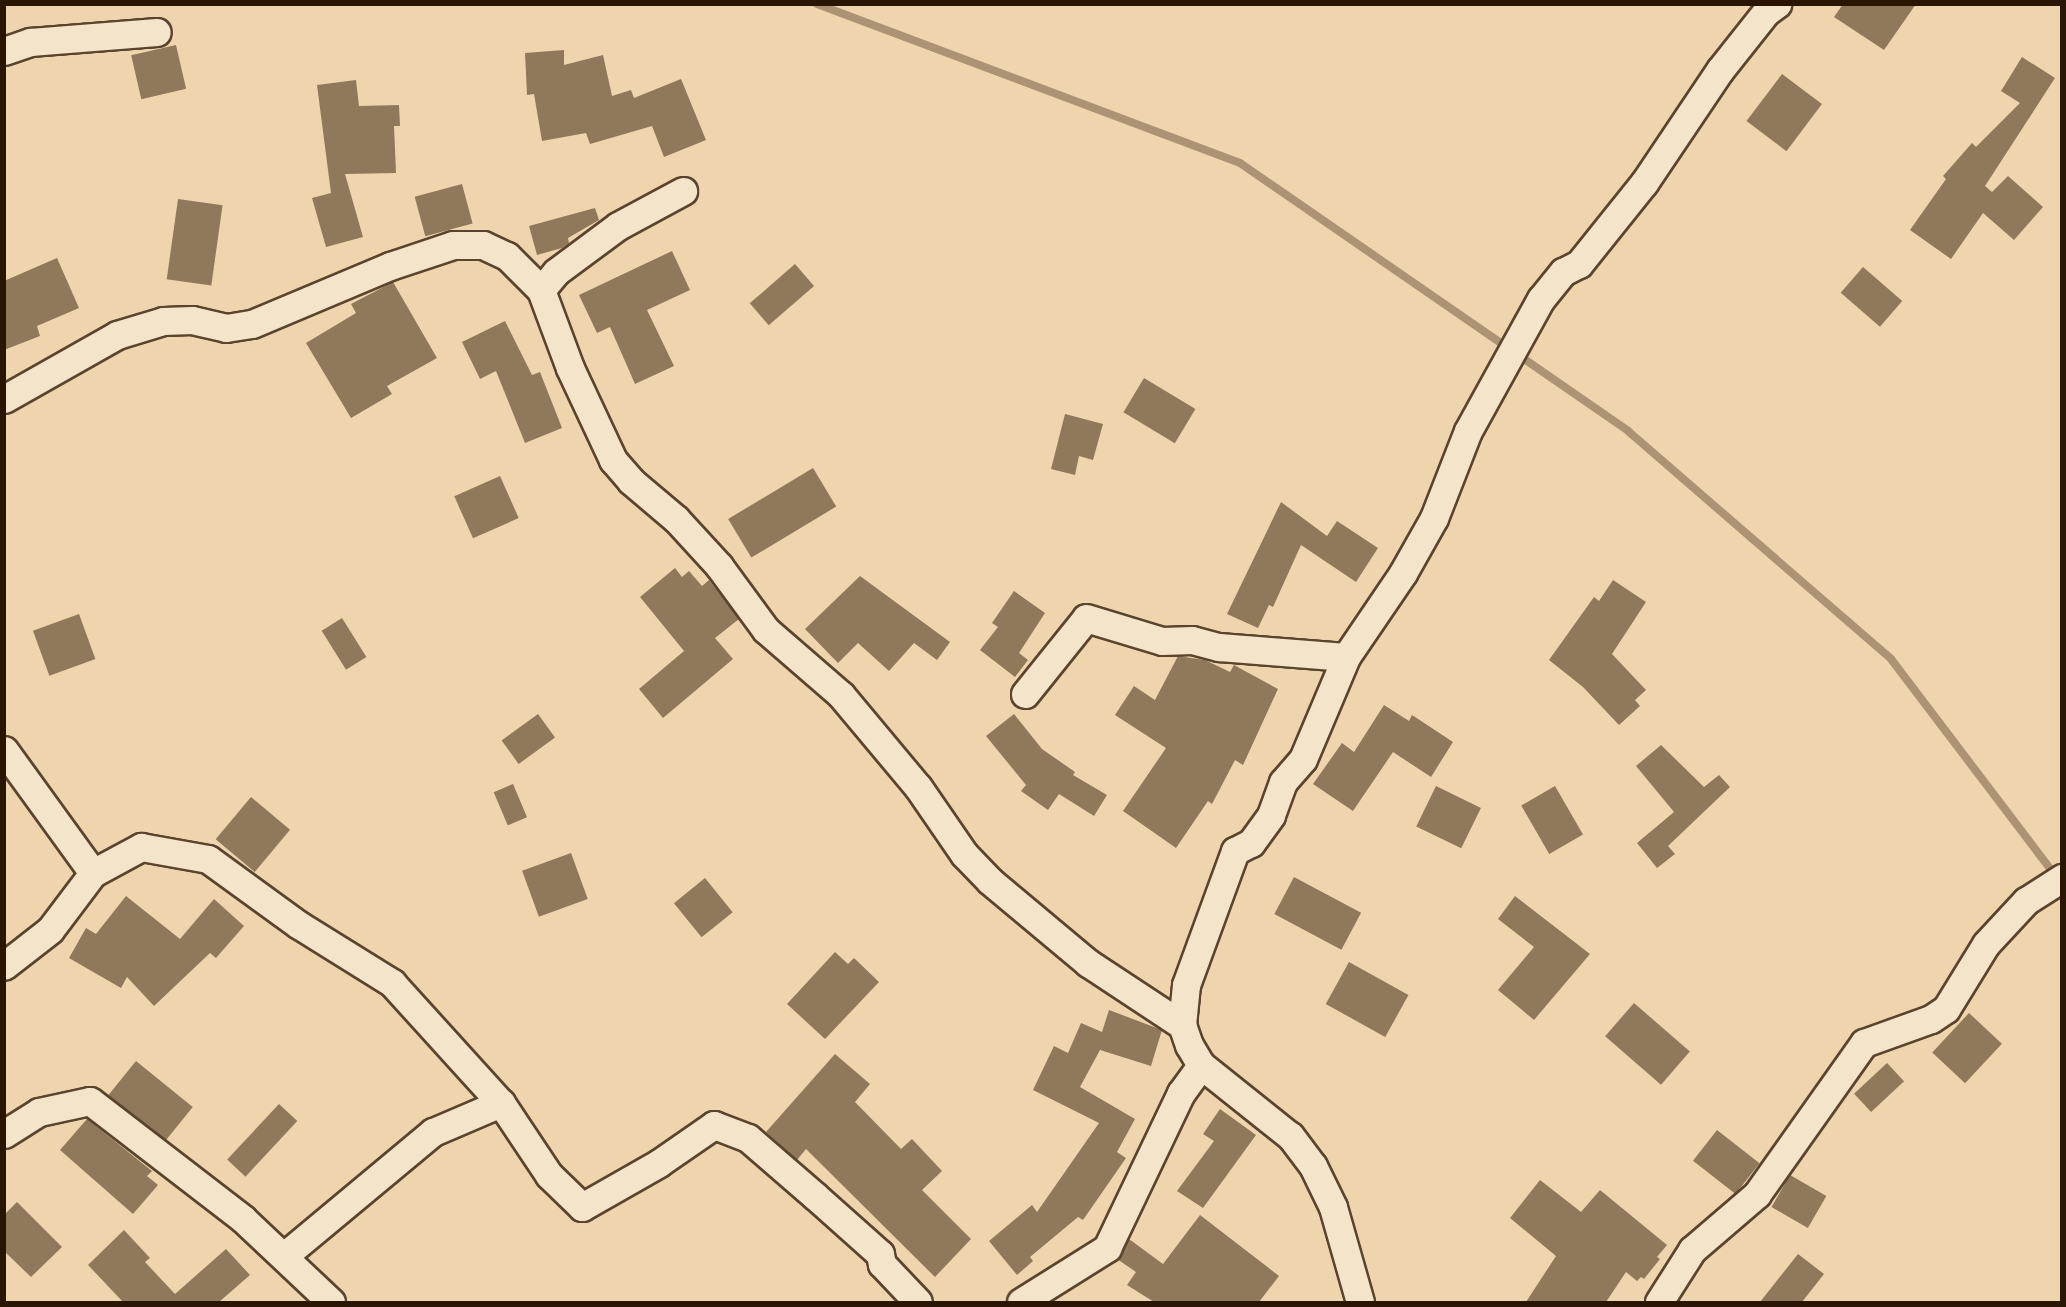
<!DOCTYPE html>
<style>
body{margin:0}
#map{position:relative;width:2066px;height:1307px;overflow:hidden;background:#eed5ae;font-family:"Libre Caslon Text",serif}
div>[style]{position:absolute}
[style*='--x']{left:calc(var(--x)*1px);top:calc(var(--y)*1px);width:calc(var(--w)*1px);rotate:calc(var(--a)*1deg)}
.stream>*{height:8px;margin:-4px;padding:0 4px;transform-origin:4px;border-radius:4px;background:#ab9374}
.building>*{inset:0;background:#90785b;transform-origin:0 0}
.roads{filter:drop-shadow(2px 0 #5b442d) drop-shadow(-2px 0 #5b442d) drop-shadow(0 2px #5b442d) drop-shadow(0 -2px #5b442d)}
.minor>*{height:27px;margin:-13.5px;padding:0 13.5px;transform-origin:13.5px;border-radius:13.5px;background:#f4e4ca}
span{translate:-50% -50%;white-space:nowrap;text-align:center;line-height:1.15;-webkit-text-stroke:6px #f4e4ca;paint-order:stroke}
.frame{position:absolute;inset:0;border:6px solid #2a1402;pointer-events:none}
</style>
<div id="map">
<div class="stream">
<i style="--x:817;--y:4;--w:452;--a:20.6"></i>
<i style="--x:1240;--y:163;--w:472;--a:34.6"></i>
<i style="--x:1628;--y:431;--w:348;--a:40.9"></i>
<i style="--x:1891;--y:659;--w:273;--a:52.8"></i>
</div>
<div class="building">
<i style="clip-path:polygon(1843px 4px,1916px 4px,1884px 50px,1834px 17px)"></i>
<i style="left:176px;top:45px;width:45px;height:46px;rotate:77deg"></i>
<i style="clip-path:polygon(564px 50px,564px 65px,603px 55px,612px 96px,631px 90px,634px 98px,681px 79px,706px 140px,664px 157px,652px 126px,590px 144px,586px 133px,542px 141px,534px 94px,527px 95px,525px 53px)"></i>
<i style="clip-path:polygon(2022px 57px,2055px 78px,1985px 186px,1992px 192px,2008px 176px,2043px 207px,2014px 240px,1983px 213px,1951px 259px,1910px 230px,1946px 179px,1943px 176px,1972px 143px,1976px 147px,2020px 103px,2001px 91px)"></i>
<i style="left:1782px;top:74px;width:50px;height:59px;rotate:37deg"></i>
<i style="clip-path:polygon(356px 80px,359px 106px,399px 105px,400px 126px,394px 126px,396px 173px,345px 174px,363px 237px,326px 247px,312px 198px,331px 193px,317px 85px)"></i>
<i style="left:462px;top:184px;width:41px;height:49px;rotate:75deg"></i>
<i style="left:178px;top:199px;width:45px;height:81px;rotate:8deg"></i>
<i style="clip-path:polygon(595px 208px,599px 220px,568px 238px,569px 243px,562px 248px,537px 255px,529px 226px)"></i>
<i style="clip-path:polygon(672px 251px,690px 290px,647px 310px,674px 366px,635px 384px,610px 327px,597px 333px,579px 295px)"></i>
<i style="clip-path:polygon(57px 258px,79px 308px,37px 326px,40px 336px,4px 350px,4px 281px)"></i>
<i style="left:795px;top:264px;width:29px;height:60px;rotate:49deg"></i>
<i style="left:1863px;top:267px;width:52px;height:34px;rotate:41deg"></i>
<i style="clip-path:polygon(393px 282px,437px 358px,387px 386px,392px 394px,351px 418px,306px 343px,356px 313px,351px 304px)"></i>
<i style="clip-path:polygon(505px 321px,532px 375px,540px 372px,562px 428px,525px 443px,496px 371px,480px 379px,462px 342px)"></i>
<i style="left:1144px;top:378px;width:60px;height:40px;rotate:31deg"></i>
<i style="clip-path:polygon(1065px 414px,1103px 424px,1093px 460px,1079px 456px,1075px 475px,1051px 469px)"></i>
<i style="left:813px;top:468px;width:45px;height:99px;rotate:59deg"></i>
<i style="left:500px;top:476px;width:46px;height:50px;rotate:66deg"></i>
<i style="clip-path:polygon(1281px 502px,1327px 536px,1337px 521px,1378px 548px,1356px 582px,1301px 545px,1273px 607px,1269px 605px,1258px 628px,1227px 614px)"></i>
<i style="clip-path:polygon(675px 568px,682px 577px,689px 571px,702px 586px,709px 580px,739px 619px,715px 638px,733px 659px,663px 718px,639px 689px,684px 651px,640px 597px)"></i>
<i style="clip-path:polygon(860px 576px,950px 642px,937px 660px,914px 643px,889px 671px,858px 643px,838px 663px,805px 629px)"></i>
<i style="clip-path:polygon(1613px 580px,1646px 602px,1612px 654px,1646px 690px,1635px 700px,1640px 706px,1619px 725px,1583px 687px,1549px 660px,1594px 597px,1599px 601px)"></i>
<i style="clip-path:polygon(1014px 591px,1045px 613px,1019px 653px,1028px 660px,1015px 677px,980px 650px,998px 627px,992px 623px)"></i>
<i style="left:79px;top:614px;width:48px;height:49px;rotate:70deg"></i>
<i style="left:342px;top:618px;width:46px;height:24px;rotate:58deg"></i>
<i style="clip-path:polygon(1178px 656px,1205px 660px,1230px 672px,1234px 665px,1278px 689px,1243px 765px,1235px 760px,1212px 804px,1208px 801px,1176px 848px,1123px 811px,1166px 748px,1115px 715px,1134px 686px,1155px 700px)"></i>
<i style="clip-path:polygon(1384px 705px,1409px 721px,1412px 715px,1453px 742px,1431px 777px,1393px 752px,1353px 811px,1313px 784px,1342px 743px,1354px 752px)"></i>
<i style="left:538px;top:714px;width:29px;height:45px;rotate:54deg"></i>
<i style="clip-path:polygon(1014px 714px,1042px 749px,1075px 772px,1073px 775px,1107px 795px,1094px 816px,1059px 794px,1048px 810px,1021px 791px,1026px 785px,986px 736px)"></i>
<i style="clip-path:polygon(1661px 745px,1704px 787px,1719px 775px,1730px 787px,1668px 846px,1675px 854px,1657px 868px,1637px 843px,1674px 812px,1636px 766px)"></i>
<i style="left:513px;top:784px;width:36px;height:21px;rotate:67deg"></i>
<i style="left:1436px;top:786px;width:50px;height:45px;rotate:26deg"></i>
<i style="left:1555px;top:786px;width:56px;height:39px;rotate:60deg"></i>
<i style="left:251px;top:797px;width:51px;height:55px;rotate:40deg"></i>
<i style="left:571px;top:853px;width:49px;height:52px;rotate:70deg"></i>
<i style="left:1294px;top:877px;width:76px;height:42px;rotate:28deg"></i>
<i style="left:705px;top:878px;width:44px;height:40px;rotate:51deg"></i>
<i style="clip-path:polygon(126px 896px,180px 939px,214px 899px,244px 926px,216px 958px,210px 953px,154px 1006px,127px 977px,121px 988px,69px 958px,86px 928px,96px 934px)"></i>
<i style="clip-path:polygon(1515px 896px,1590px 954px,1534px 1020px,1498px 990px,1534px 947px,1498px 919px)"></i>
<i style="clip-path:polygon(835px 952px,848px 964px,854px 958px,879px 982px,825px 1039px,787px 1004px)"></i>
<i style="left:1349px;top:962px;width:68px;height:48px;rotate:29deg"></i>
<i style="left:1634px;top:1003px;width:74px;height:44px;rotate:41deg"></i>
<i style="clip-path:polygon(1109px 1010px,1162px 1030px,1151px 1066px,1100px 1050px,1080px 1087px,1135px 1119px,1117px 1152px,1126px 1158px,1083px 1220px,1078px 1217px,1030px 1257px,1033px 1261px,1017px 1275px,989px 1241px,1032px 1205px,1037px 1212px,1099px 1123px,1033px 1090px,1054px 1046px,1068px 1053px,1081px 1023px,1102px 1032px)"></i>
<i style="left:1969px;top:1013px;width:45px;height:54px;rotate:43deg"></i>
<i style="clip-path:polygon(835px 1054px,870px 1084px,855px 1102px,901px 1149px,912px 1139px,942px 1171px,922px 1190px,971px 1239px,935px 1277px,806px 1149px,797px 1160px,766px 1132px)"></i>
<i style="left:136px;top:1061px;width:73px;height:44px;rotate:39deg"></i>
<i style="left:1887px;top:1063px;width:25px;height:45px;rotate:47deg"></i>
<i style="left:279px;top:1104px;width:25px;height:76px;rotate:43deg"></i>
<i style="clip-path:polygon(1220px 1109px,1256px 1135px,1203px 1208px,1177px 1191px,1214px 1141px,1203px 1134px)"></i>
<i style="clip-path:polygon(87px 1119px,152px 1171px,147px 1176px,158px 1185px,133px 1214px,60px 1150px)"></i>
<i style="left:1717px;top:1130px;width:54px;height:39px;rotate:38deg"></i>
<i style="left:1790px;top:1175px;width:42px;height:37px;rotate:30deg"></i>
<i style="clip-path:polygon(1540px 1180px,1581px 1212px,1600px 1190px,1667px 1245px,1657px 1257px,1660px 1259px,1644px 1279px,1641px 1277px,1637px 1281px,1626px 1272px,1606px 1302px,1526px 1302px,1556px 1256px,1510px 1218px)"></i>
<i style="clip-path:polygon(17px 1202px,62px 1247px,31px 1277px,4px 1251px,4px 1215px)"></i>
<i style="clip-path:polygon(1200px 1215px,1279px 1276px,1259px 1302px,1154px 1302px,1127px 1285px,1136px 1272px,1117px 1259px,1129px 1239px,1163px 1264px)"></i>
<i style="clip-path:polygon(124px 1230px,150px 1258px,145px 1262px,175px 1294px,226px 1249px,250px 1275px,219px 1302px,123px 1302px,88px 1265px)"></i>
<i style="clip-path:polygon(1798px 1254px,1824px 1274px,1802px 1302px,1760px 1302px)"></i>
</div>
<div class="roads">
<div class="minor">
<i style="--x:4;--y:51;--w:28;--a:-19"></i>
<i style="--x:30;--y:42;--w:127;--a:-4.5"></i>
<i style="--x:541;--y:290;--w:23;--a:-50"></i>
<i style="--x:556;--y:272;--w:77;--a:-36.6"></i>
<i style="--x:618;--y:226;--w:74;--a:-28.3"></i>
<i style="--x:4;--y:399;--w:130;--a:-29.5"></i>
<i style="--x:117;--y:335;--w:48;--a:-16.9"></i>
<i style="--x:163;--y:321;--w:29;--a:-2"></i>
<i style="--x:192;--y:320;--w:35;--a:13"></i>
<i style="--x:226;--y:328;--w:26;--a:-9"></i>
<i style="--x:252;--y:324;--w:150;--a:-22.8"></i>
<i style="--x:390;--y:266;--w:66;--a:-18.4"></i>
<i style="--x:453;--y:245;--w:30;--a:0"></i>
<i style="--x:483;--y:245;--w:26;--a:25"></i>
<i style="--x:507;--y:256;--w:48;--a:45"></i>
<i style="--x:541;--y:290;--w:83;--a:69.6"></i>
<i style="--x:570;--y:368;--w:102;--a:64.9"></i>
<i style="--x:613;--y:460;--w:28;--a:49"></i>
<i style="--x:631;--y:481;--w:59;--a:40.2"></i>
<i style="--x:676;--y:519;--w:64;--a:47.5"></i>
<i style="--x:719;--y:566;--w:79;--a:53.7"></i>
<i style="--x:766;--y:630;--w:99;--a:40.9"></i>
<i style="--x:841;--y:695;--w:120;--a:50.1"></i>
<i style="--x:918;--y:787;--w:81;--a:55.5"></i>
<i style="--x:964;--y:854;--w:37;--a:46"></i>
<i style="--x:990;--y:881;--w:128;--a:39.9"></i>
<i style="--x:1088;--y:963;--w:113;--a:33.4"></i>
<i style="--x:1025;--y:694;--w:97;--a:-51.2"></i>
<i style="--x:1086;--y:618;--w:79;--a:16.8"></i>
<i style="--x:1162;--y:641;--w:30;--a:-2"></i>
<i style="--x:1192;--y:640;--w:28;--a:15"></i>
<i style="--x:1219;--y:647;--w:127;--a:4.5"></i>
<i style="--x:4;--y:750;--w:152;--a:54.1"></i>
<i style="--x:93;--y:873;--w:71;--a:127"></i>
<i style="--x:50;--y:930;--w:58;--a:142"></i>
<i style="--x:93;--y:873;--w:55;--a:-28.4"></i>
<i style="--x:141;--y:847;--w:68;--a:10.2"></i>
<i style="--x:208;--y:859;--w:112;--a:36"></i>
<i style="--x:299;--y:925;--w:110;--a:31.9"></i>
<i style="--x:392;--y:983;--w:162;--a:47.8"></i>
<i style="--x:501;--y:1103;--w:87;--a:56.3"></i>
<i style="--x:549;--y:1175;--w:46;--a:44.1"></i>
<i style="--x:582;--y:1207;--w:89;--a:-29.7"></i>
<i style="--x:659;--y:1163;--w:67;--a:-34.6"></i>
<i style="--x:714;--y:1125;--w:36;--a:21"></i>
<i style="--x:748;--y:1138;--w:89;--a:40.9"></i>
<i style="--x:815;--y:1196;--w:87;--a:41.7"></i>
<i style="--x:880;--y:1254;--w:10;--a:79"></i>
<i style="--x:882;--y:1264;--w:52;--a:46.5"></i>
<i style="--x:4;--y:1134;--w:41;--a:-32.2"></i>
<i style="--x:39;--y:1112;--w:52;--a:-12.2"></i>
<i style="--x:90;--y:1101;--w:193;--a:37.6"></i>
<i style="--x:243;--y:1219;--w:121;--a:43.3"></i>
<i style="--x:284;--y:1256;--w:194;--a:-39.8"></i>
<i style="--x:433;--y:1132;--w:74;--a:-23.1"></i>
<i style="--x:1021;--y:1302;--w:102;--a:-32.1"></i>
<i style="--x:1107;--y:1248;--w:172;--a:-64.5"></i>
<i style="--x:1181;--y:1093;--w:34;--a:-54"></i>
<i style="--x:1360;--y:1302;--w:99;--a:-105.9"></i>
<i style="--x:1333;--y:1207;--w:46;--a:-116"></i>
<i style="--x:1313;--y:1166;--w:38;--a:-127"></i>
<i style="--x:1290;--y:1136;--w:114;--a:-141.4"></i>
<i style="--x:1201;--y:1065;--w:23;--a:-121"></i>
<i style="--x:1189;--y:1045;--w:21;--a:-109"></i>
<i style="--x:1182;--y:1025;--w:40;--a:-84.3"></i>
<i style="--x:1186;--y:985;--w:143;--a:-69.9"></i>
<i style="--x:1235;--y:851;--w:18;--a:-27"></i>
<i style="--x:1251;--y:843;--w:34;--a:-54"></i>
<i style="--x:1271;--y:815;--w:35;--a:-70"></i>
<i style="--x:1283;--y:782;--w:30;--a:-49"></i>
<i style="--x:1303;--y:759;--w:111;--a:-67.1"></i>
<i style="--x:1346;--y:657;--w:102;--a:-55.8"></i>
<i style="--x:1403;--y:573;--w:63;--a:-60.6"></i>
<i style="--x:1434;--y:518;--w:93;--a:-68.7"></i>
<i style="--x:1468;--y:431;--w:151;--a:-61.1"></i>
<i style="--x:1541;--y:299;--w:35;--a:-51"></i>
<i style="--x:1563;--y:272;--w:18;--a:-27"></i>
<i style="--x:1579;--y:264;--w:104;--a:-51.3"></i>
<i style="--x:1644;--y:183;--w:136;--a:-56.1"></i>
<i style="--x:1720;--y:70;--w:74;--a:-51.6"></i>
<i style="--x:1766;--y:12;--w:14;--a:-36"></i>
<i style="--x:1659;--y:1302;--w:62;--a:-57.6"></i>
<i style="--x:1692;--y:1250;--w:86;--a:-40.7"></i>
<i style="--x:1757;--y:1194;--w:185;--a:-54.7"></i>
<i style="--x:1864;--y:1043;--w:71;--a:-19.7"></i>
<i style="--x:1931;--y:1019;--w:18;--a:-34"></i>
<i style="--x:1946;--y:1009;--w:76;--a:-58.4"></i>
<i style="--x:1986;--y:944;--w:59;--a:-47.1"></i>
<i style="--x:2026;--y:901;--w:43;--a:-32.6"></i>
</div>
</div>
<div class="frame"></div>
</div>
